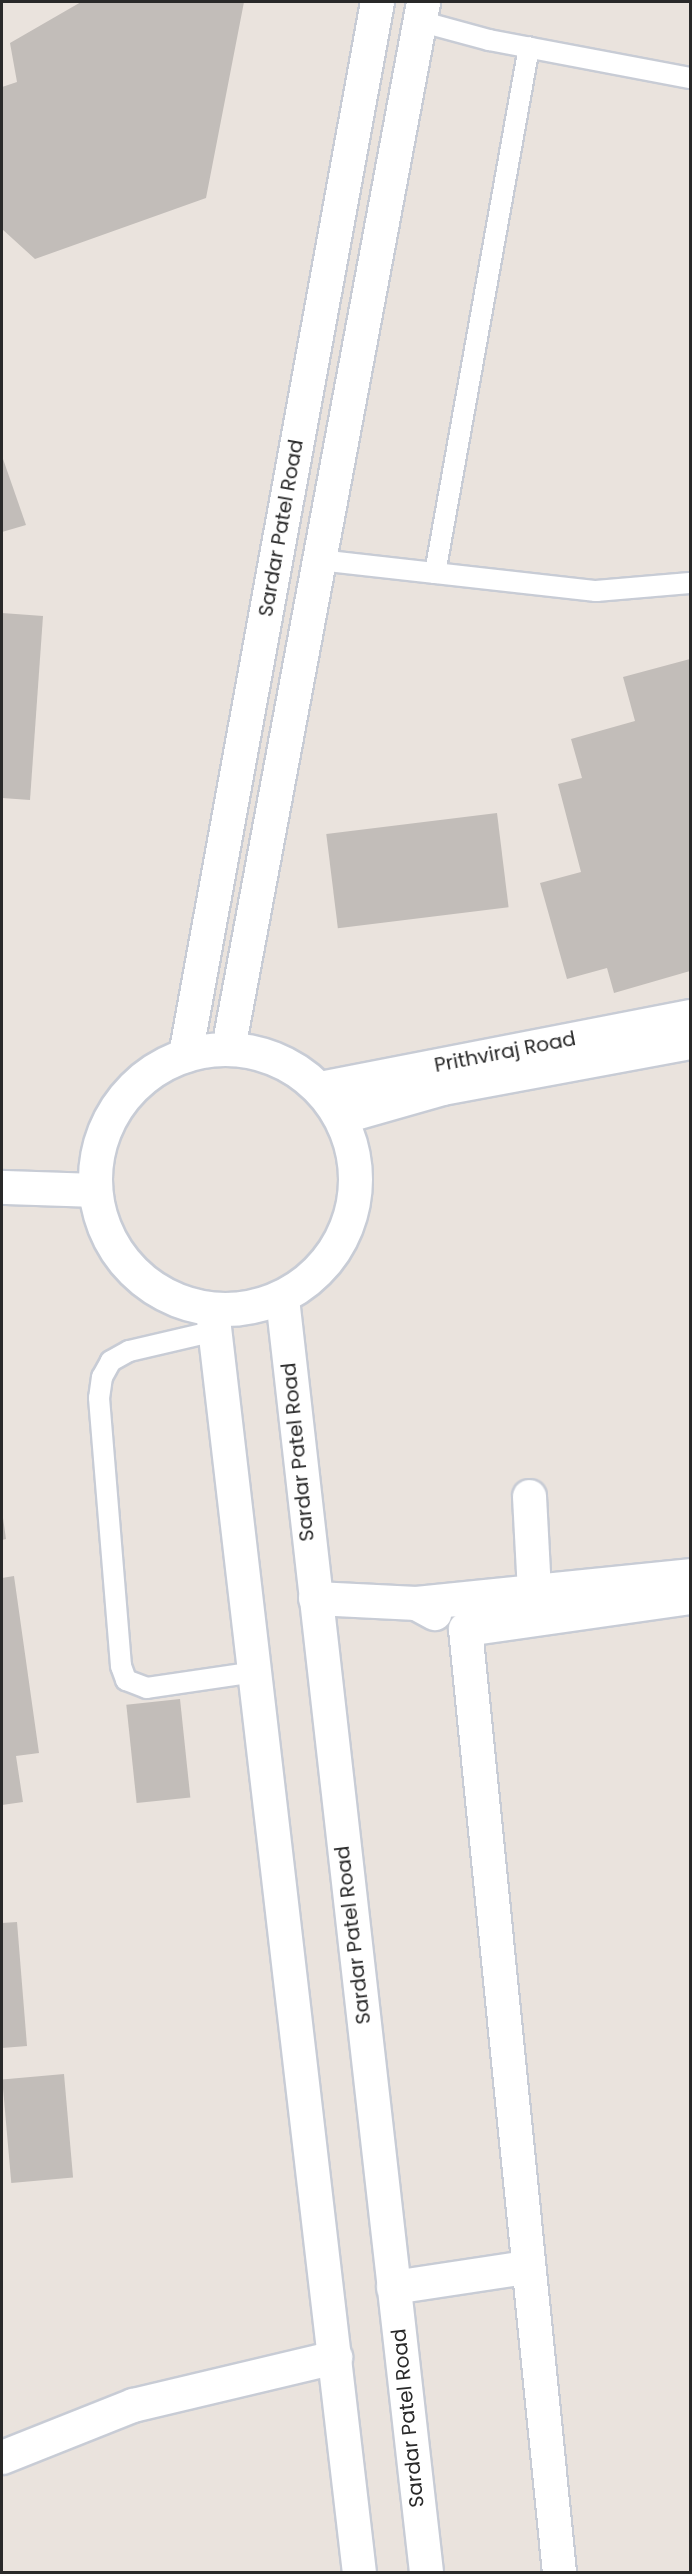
<!DOCTYPE html>
<style>
body{margin:0}
#map{position:relative;width:692px;height:2574px;overflow:hidden;background:#eae3dd;font-family:Poppins,sans-serif}
div>[style]{position:absolute}
[style*='--x']{left:calc(var(--x)*1px);top:calc(var(--y)*1px);width:calc(var(--w)*1px);rotate:calc(var(--a)*1deg)}
.building>*{inset:0;background:#c2bdb9;transform-origin:0 0}
.roads{filter:drop-shadow(2px 0 #c8ccd5) drop-shadow(-2px 0 #c8ccd5) drop-shadow(0 2px #c8ccd5) drop-shadow(0 -2px #c8ccd5)}
.service>*{height:20px;margin:-10px;padding:0 10px;transform-origin:10px;border-radius:10px;background:#fff}
.minor>*{height:33px;margin:-16.5px;padding:0 16.5px;transform-origin:16.5px;border-radius:16.5px;background:#fff}
.tertiary>*{height:33px;margin:-16.5px;padding:0 16.5px;transform-origin:16.5px;border-radius:16.5px;background:#fff}
.tertiary>.ring{margin:-16.5px;padding:0;box-sizing:content-box;background:none;border:33px solid #fff;border-radius:50%}
span{translate:-50% -50%;white-space:nowrap;text-align:center;line-height:1.15;-webkit-text-stroke:4.5px #fff;paint-order:stroke}
.street-label{font-size:20px;color:#292929}
.frame{position:absolute;inset:0;border:3px solid #292929;pointer-events:none}
</style>
<div id="map">
<div class="building">
<i style="clip-path:polygon(81px 2px,244px 2px,206px 198px,35px 259px,2px 229px,2px 87px,17px 82px,10px 43px)"></i>
<i style="clip-path:polygon(2px 456px,26px 525px,2px 532px)"></i>
<i style="clip-path:polygon(2px 613px,43px 616px,30px 800px,2px 798px)"></i>
<i style="clip-path:polygon(690px 659px,690px 971px,614px 993px,607px 968px,567px 979px,540px 883px,581px 872px,558px 784px,582px 778px,571px 739px,635px 721px,623px 677px)"></i>
<i style="left:497px;top:813px;width:95px;height:172px;rotate:83deg"></i>
<i style="clip-path:polygon(2px 1511px,6px 1539px,2px 1540px)"></i>
<i style="clip-path:polygon(14px 1576px,39px 1753px,16px 1756px,23px 1802px,2px 1805px,2px 1578px)"></i>
<i style="left:180px;top:1699px;width:99px;height:54px;rotate:84deg"></i>
<i style="clip-path:polygon(17px 1922px,27px 2046px,2px 2048px,2px 1923px)"></i>
<i style="left:64px;top:2074px;width:104px;height:62px;rotate:85deg"></i>
</div>
<div class="roads">
<div class="service">
<i style="--x:419;--y:21;--w:73;--a:15.2"></i>
<i style="--x:489;--y:40;--w:205;--a:10.7"></i>
<i style="--x:319;--y:560;--w:279;--a:6.4"></i>
<i style="--x:596;--y:591;--w:94;--a:-4.9"></i>
<i style="--x:435;--y:573;--w:534;--a:-79.87"></i>
<i style="--x:215;--y:1331;--w:88;--a:166.9"></i>
<i style="--x:129;--y:1351;--w:21;--a:151"></i>
<i style="--x:111;--y:1361;--w:18;--a:119"></i>
<i style="--x:102;--y:1377;--w:21;--a:98"></i>
<i style="--x:99;--y:1398;--w:269;--a:85.3"></i>
<i style="--x:121;--y:1666;--w:15;--a:70"></i>
<i style="--x:126;--y:1680;--w:22;--a:21"></i>
<i style="--x:147;--y:1688;--w:109;--a:-8.4"></i>
</div>
<div class="minor">
<i style="--x:529;--y:1496;--w:94;--a:87"></i>
<i style="--x:315;--y:1598;--w:101;--a:2.8"></i>
<i style="--x:416;--y:1603;--w:21;--a:29"></i>
<i style="--x:416;--y:1603;--w:275;--a:-5.8"></i>
<i style="--x:393;--y:2287;--w:134;--a:-8.6"></i>
<i style="--x:2;--y:2457;--w:141;--a:-21.7"></i>
<i style="--x:133;--y:2405;--w:208;--a:-13.4"></i>
<i style="--x:559;--y:2572;--w:948;--a:-95.69"></i>
<i style="--x:465;--y:1629;--w:227;--a:-8.1"></i>
</div>
<div class="tertiary">
<i style="--x:228;--y:1048;--w:1064;--a:-79.44"></i>
<i class="ring" style="left:95px;top:1049px;width:227px;height:227px"></i>
<i style="--x:185;--y:1055;--w:1070;--a:-79.67"></i>
<i style="--x:320;--y:1088;--w:377;--a:-11"></i>
<i style="--x:341;--y:1117;--w:105;--a:-16"></i>
<i style="--x:442;--y:1088;--w:252;--a:-10.5"></i>
<i style="--x:2;--y:1187;--w:93;--a:1.8"></i>
<i style="--x:282;--y:1298;--w:1282;--a:83.55"></i>
<i style="--x:212;--y:1310;--w:1271;--a:83.36"></i>
</div>
</div>
<div class="street-label">
<span style="left:281px;top:528px;rotate:-80deg">Sardar Patel Road</span>
<span style="left:505px;top:1052px;rotate:-11deg">Prithviraj Road</span>
<span style="left:298px;top:1452px;rotate:-96deg">Sardar Patel Road</span>
<span style="left:353px;top:1935px;rotate:-97deg">Sardar Patel Road</span>
<span style="left:408px;top:2418px;rotate:-96deg">Sardar Patel Road</span>
</div>
<div class="frame"></div>
</div>
